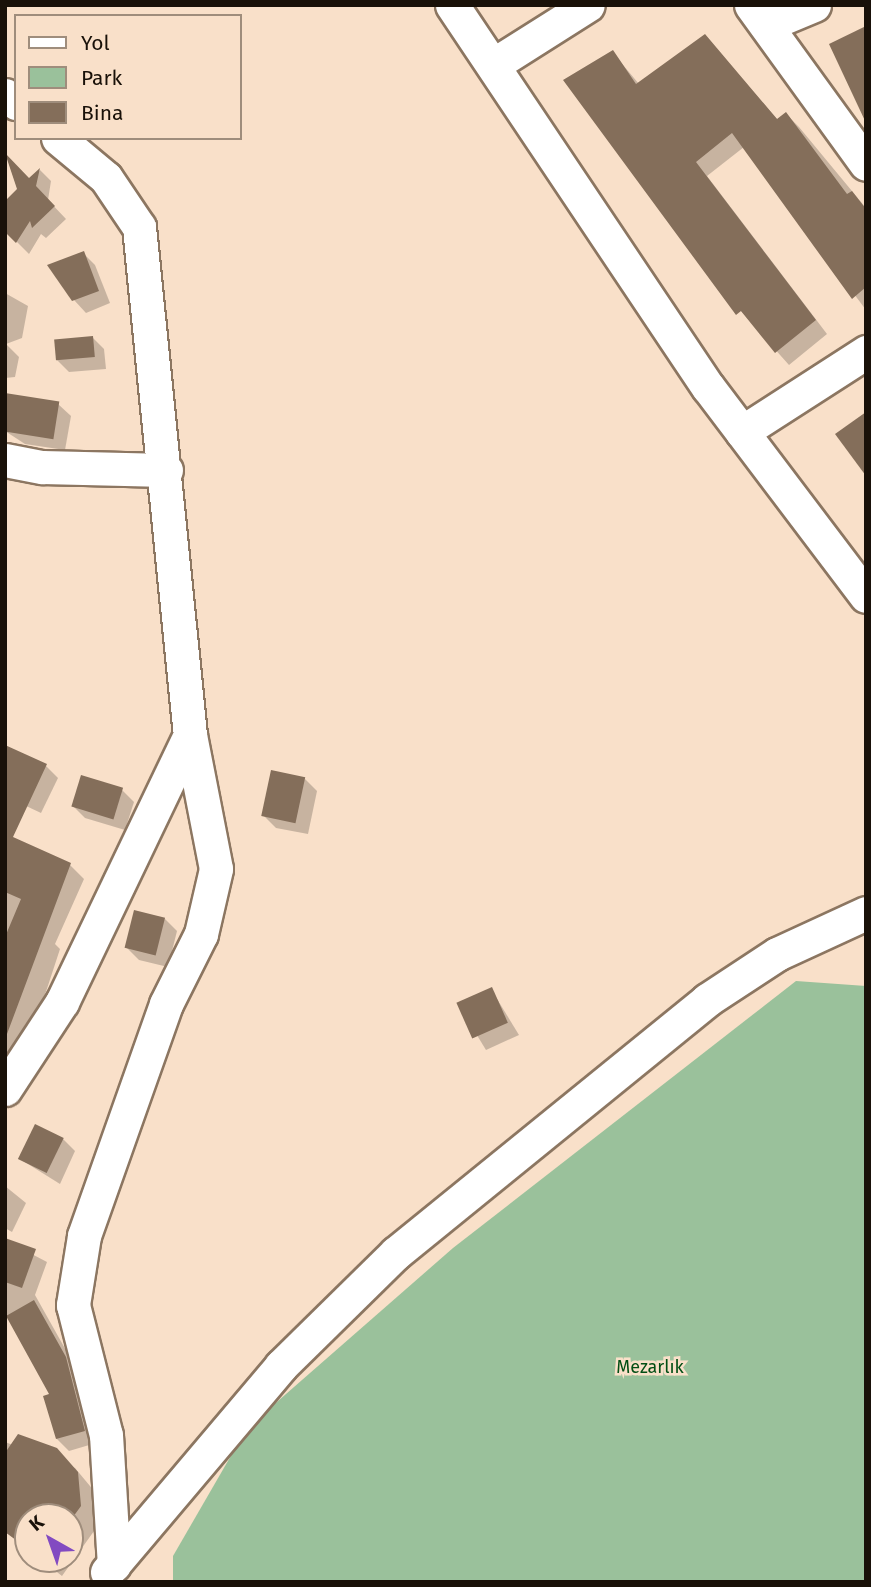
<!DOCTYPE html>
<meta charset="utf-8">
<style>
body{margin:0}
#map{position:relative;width:871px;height:1587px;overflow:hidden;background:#f9e0c9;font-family:"Fira Sans",sans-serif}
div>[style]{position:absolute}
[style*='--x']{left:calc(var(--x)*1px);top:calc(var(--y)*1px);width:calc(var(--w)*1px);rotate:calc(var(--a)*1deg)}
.green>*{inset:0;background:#9ac19b}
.shadow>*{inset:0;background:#0003}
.building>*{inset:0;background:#846e5a;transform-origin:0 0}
.roads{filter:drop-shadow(2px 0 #8c7661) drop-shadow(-2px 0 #8c7661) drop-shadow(0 2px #8c7661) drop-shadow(0 -2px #8c7661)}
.minor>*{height:33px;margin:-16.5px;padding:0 16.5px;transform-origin:16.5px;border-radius:16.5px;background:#fff}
span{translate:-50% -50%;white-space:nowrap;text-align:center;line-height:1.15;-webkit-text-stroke:5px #f9e0c9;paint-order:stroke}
.park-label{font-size:18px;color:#024e14}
.frame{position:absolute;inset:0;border:7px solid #191109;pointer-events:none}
.legend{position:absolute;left:14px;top:14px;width:228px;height:126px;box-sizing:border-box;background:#f9e0c9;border:2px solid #9f8d7c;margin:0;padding:9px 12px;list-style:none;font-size:21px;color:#191109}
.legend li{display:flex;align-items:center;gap:14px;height:35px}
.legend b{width:35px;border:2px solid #9f8d7c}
.north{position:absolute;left:14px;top:1503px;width:70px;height:70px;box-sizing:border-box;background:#f9e0c9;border:2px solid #9f8d7c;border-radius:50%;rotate:320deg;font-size:19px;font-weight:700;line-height:28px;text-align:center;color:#191109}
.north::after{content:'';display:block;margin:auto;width:24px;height:32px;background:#824ac1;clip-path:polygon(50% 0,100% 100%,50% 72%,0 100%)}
</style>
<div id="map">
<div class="green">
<i style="clip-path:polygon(796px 981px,866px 986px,866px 1582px,173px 1582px,173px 1556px,247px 1428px,453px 1248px)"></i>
</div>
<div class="shadow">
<i style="clip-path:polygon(717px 50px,778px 120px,786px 114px,799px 127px,866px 208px,866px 310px,744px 147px,707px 176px,827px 334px,789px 365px,716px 283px,565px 81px,613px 53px,639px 84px)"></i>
<i style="clip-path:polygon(40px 170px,51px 181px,48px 200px,66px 219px,46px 238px,41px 234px,29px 254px,5px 230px)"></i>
<i style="clip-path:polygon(83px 253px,95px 265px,110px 303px,86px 313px,74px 300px)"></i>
<i style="clip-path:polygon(5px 293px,28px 306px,22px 338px,6px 344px,19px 357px,15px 377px,5px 378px)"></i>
<i style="clip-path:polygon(92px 337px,104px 349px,106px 369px,69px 372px,57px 360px)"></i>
<i style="clip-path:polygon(58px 404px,71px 416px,65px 450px,25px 444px,5px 431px)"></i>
<i style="clip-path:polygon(46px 766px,58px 778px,41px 813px,5px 796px)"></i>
<i style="clip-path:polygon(305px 779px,317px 791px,308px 834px,276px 828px,264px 816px)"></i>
<i style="clip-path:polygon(122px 790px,134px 802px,125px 830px,85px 818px,73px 806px)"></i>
<i style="clip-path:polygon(5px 836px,70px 865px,84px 879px,55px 944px,60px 949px,40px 1010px,5px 1085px)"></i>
<i style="clip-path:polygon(165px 919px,177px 931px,168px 967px,139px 960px,127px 948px)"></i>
<i style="clip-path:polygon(491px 989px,519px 1035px,486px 1050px,458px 1004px)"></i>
<i style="clip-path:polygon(63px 1139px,75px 1151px,60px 1184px,20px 1159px)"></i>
<i style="clip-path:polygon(5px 1186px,26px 1203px,12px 1232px,5px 1228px)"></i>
<i style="clip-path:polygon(5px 1240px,47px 1262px,35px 1295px,77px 1370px,96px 1443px,69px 1451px,57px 1439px,51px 1395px,5px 1312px)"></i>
<i style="clip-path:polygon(5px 1442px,75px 1468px,95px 1492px,99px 1524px,62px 1576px,40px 1559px,70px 1559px,70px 1517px,28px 1517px,28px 1549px,5px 1531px)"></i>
</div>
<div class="building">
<i style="clip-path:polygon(866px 26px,866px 123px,829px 44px)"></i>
<i style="clip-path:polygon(705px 34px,777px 119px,786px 112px,847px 194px,852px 191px,866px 209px,866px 287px,852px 299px,732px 133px,696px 162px,816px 320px,775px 353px,741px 311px,736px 315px,563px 80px,613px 50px,636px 84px)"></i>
<i style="clip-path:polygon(5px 153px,29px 178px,40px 168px,36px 186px,55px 206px,32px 228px,30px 221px,16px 243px,5px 232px,5px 201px,17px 189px)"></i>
<i style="clip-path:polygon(84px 251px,99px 291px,72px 301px,47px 265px)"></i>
<i style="left:93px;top:336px;width:21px;height:39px;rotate:85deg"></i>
<i style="left:5px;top:393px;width:55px;height:38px;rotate:9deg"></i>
<i style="clip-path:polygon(866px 412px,866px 476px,835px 434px)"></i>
<i style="clip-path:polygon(5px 745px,47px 764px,13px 837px,71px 863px,7px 1034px,5px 937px,21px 899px,5px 892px)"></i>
<i style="left:271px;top:770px;width:35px;height:47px;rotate:12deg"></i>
<i style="left:81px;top:775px;width:44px;height:33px;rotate:17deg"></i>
<i style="left:134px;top:910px;width:32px;height:39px;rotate:14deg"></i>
<i style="left:492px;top:987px;width:39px;height:39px;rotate:66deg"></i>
<i style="left:35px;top:1124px;width:32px;height:39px;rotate:26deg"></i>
<i style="clip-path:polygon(5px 1238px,36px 1249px,22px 1288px,5px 1282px)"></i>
<i style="clip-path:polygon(34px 1300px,66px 1357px,85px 1431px,56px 1439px,43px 1396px,49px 1394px,6px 1316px)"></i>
<i style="clip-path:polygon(18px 1434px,57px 1448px,78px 1472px,81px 1506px,73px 1517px,28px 1517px,28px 1549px,5px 1532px,5px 1453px)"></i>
</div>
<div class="roads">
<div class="minor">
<i style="--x:452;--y:5;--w:460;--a:56.2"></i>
<i style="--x:708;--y:387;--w:262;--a:52.9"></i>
<i style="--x:751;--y:5;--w:196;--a:54.1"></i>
<i style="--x:766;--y:25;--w:52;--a:-22.6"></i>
<i style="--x:493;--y:65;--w:112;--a:-32.3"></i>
<i style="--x:5;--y:95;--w:14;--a:36"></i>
<i style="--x:58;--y:138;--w:62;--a:39.8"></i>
<i style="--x:106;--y:178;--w:59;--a:56"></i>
<i style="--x:139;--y:227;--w:511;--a:84.27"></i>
<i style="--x:190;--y:735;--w:136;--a:79"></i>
<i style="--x:216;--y:869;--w:67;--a:103"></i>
<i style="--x:201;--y:934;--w:78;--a:116.6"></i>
<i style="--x:166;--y:1004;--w:246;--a:109.5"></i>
<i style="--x:84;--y:1236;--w:70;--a:99.1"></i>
<i style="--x:73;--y:1305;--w:134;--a:75.8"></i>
<i style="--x:106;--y:1435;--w:130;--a:86.5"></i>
<i style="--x:742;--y:432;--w:148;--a:-32.8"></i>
<i style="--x:5;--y:460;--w:38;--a:11"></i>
<i style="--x:42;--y:467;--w:124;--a:1.4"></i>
<i style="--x:5;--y:1089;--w:104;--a:-56.8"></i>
<i style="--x:62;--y:1002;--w:296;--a:-64.4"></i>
<i style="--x:107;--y:1572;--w:270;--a:-49.8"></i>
<i style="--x:281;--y:1366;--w:161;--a:-44.5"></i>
<i style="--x:396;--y:1253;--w:401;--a:-39.1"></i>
<i style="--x:707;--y:1000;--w:84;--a:-33.3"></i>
<i style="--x:777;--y:954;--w:98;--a:-24.7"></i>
</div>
</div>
<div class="park-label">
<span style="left:650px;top:1367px">Mezarlık</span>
</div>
<div class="frame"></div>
<ul class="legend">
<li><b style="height:9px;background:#fff"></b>Yol</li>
<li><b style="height:19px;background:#9ac19b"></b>Park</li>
<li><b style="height:19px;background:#846e5a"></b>Bina</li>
</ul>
<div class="north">K</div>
</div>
